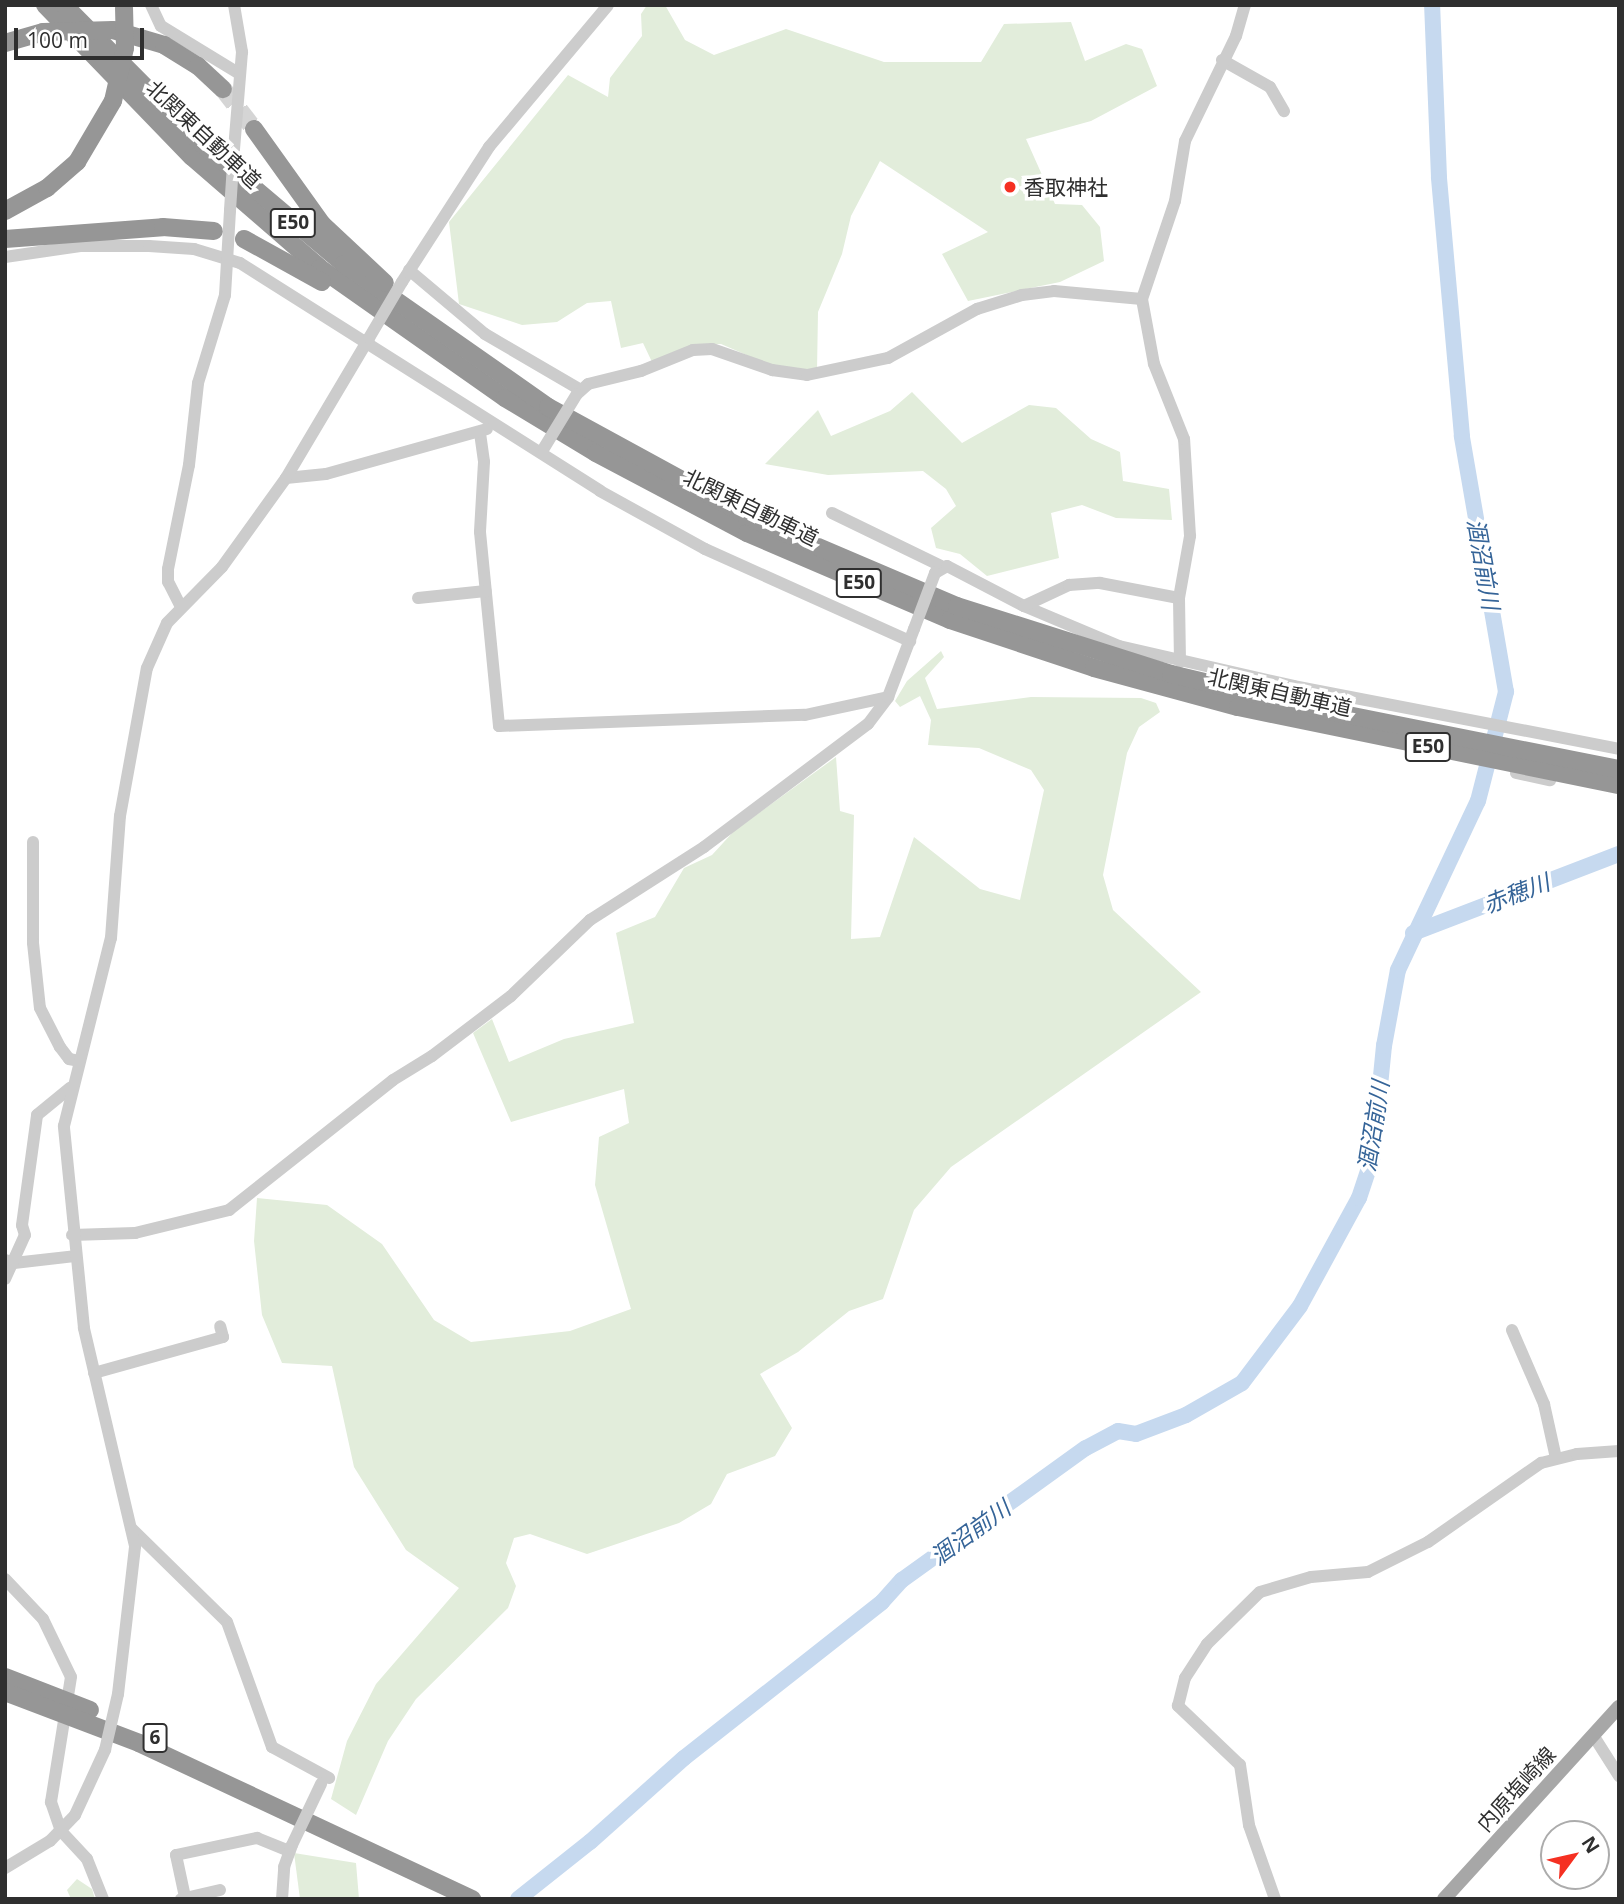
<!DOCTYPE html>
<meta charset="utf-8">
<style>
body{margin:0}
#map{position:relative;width:1624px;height:1904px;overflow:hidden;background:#fff;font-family:"Open Sans","Noto Sans JP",sans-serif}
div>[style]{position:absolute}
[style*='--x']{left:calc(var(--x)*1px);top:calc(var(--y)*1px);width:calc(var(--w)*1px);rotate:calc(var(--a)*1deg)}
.green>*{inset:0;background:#e2eddb}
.river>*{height:16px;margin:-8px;padding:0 8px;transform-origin:8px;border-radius:8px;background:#c6d9ef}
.highway-tunnel>*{height:18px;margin-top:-9px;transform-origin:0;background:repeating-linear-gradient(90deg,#d5d5d5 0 18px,transparent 0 27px)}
.minor>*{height:12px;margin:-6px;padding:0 6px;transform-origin:6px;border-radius:6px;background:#ccc}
.major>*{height:14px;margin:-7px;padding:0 7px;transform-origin:7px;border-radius:7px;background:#a7a7a7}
.highway>*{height:18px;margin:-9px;padding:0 9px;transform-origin:9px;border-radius:9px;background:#969696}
.minor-bridge>*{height:12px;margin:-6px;padding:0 6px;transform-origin:6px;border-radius:6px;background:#ccc}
.highway-bridge>*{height:18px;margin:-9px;padding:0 9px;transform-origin:9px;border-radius:9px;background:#969696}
.dots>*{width:19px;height:19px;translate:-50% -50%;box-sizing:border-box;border:4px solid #fff;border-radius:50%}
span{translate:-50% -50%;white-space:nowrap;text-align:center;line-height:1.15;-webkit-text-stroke:7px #fff;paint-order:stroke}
.shield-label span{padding:2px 5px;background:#fff;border:2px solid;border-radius:5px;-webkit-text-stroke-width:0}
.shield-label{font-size:19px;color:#2f2f2f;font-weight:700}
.street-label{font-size:21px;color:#2f2f2f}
.poi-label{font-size:21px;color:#2f2f2f}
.left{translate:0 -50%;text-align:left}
.water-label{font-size:23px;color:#356498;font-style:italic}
.frame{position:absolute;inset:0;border:7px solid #2f2f2f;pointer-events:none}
.north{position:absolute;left:1540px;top:1820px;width:70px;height:70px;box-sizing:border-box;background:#fff;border:2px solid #acacac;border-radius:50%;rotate:57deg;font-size:19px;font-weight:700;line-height:28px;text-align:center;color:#2f2f2f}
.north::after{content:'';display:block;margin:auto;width:24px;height:32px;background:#f53022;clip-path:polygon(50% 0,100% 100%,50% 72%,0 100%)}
.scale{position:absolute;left:14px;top:28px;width:130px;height:32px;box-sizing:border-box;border:4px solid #2f2f2f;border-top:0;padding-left:9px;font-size:21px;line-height:24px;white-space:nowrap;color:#2f2f2f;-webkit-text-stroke:5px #fff;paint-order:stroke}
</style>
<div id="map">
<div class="green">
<i style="clip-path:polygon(647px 5px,665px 5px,685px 40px,714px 55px,786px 29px,884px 62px,981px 62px,1004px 24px,1071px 22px,1085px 61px,1126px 44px,1142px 49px,1157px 86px,1091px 121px,1026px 139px,1055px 204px,1082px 205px,1100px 227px,1104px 261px,1060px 282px,968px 301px,942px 254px,988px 232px,880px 161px,851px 216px,842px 254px,818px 312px,817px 371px,772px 366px,721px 344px,698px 344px,652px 362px,643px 343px,621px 348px,611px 301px,587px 303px,557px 322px,522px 325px,459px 304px,449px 222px,568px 75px,608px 97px,610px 78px,642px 36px,641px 14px)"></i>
<i style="clip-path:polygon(912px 392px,962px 443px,1029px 405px,1056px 408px,1091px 439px,1120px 452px,1123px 481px,1169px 489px,1172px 520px,1116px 518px,1082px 505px,1051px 513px,1059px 558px,987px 576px,960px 554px,936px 548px,931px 528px,956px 506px,946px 489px,923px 471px,828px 475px,765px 464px,818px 410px,831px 436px,890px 411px)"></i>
<i style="clip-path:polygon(941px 651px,944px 657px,925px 678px,937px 709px,1031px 697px,1141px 698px,1156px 703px,1160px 712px,1139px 727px,1127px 753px,1103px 875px,1113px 910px,1201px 992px,951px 1167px,914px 1210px,883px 1299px,849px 1311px,798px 1352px,760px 1374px,792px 1428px,775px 1456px,727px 1474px,711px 1504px,679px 1523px,587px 1554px,530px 1534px,514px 1538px,506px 1563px,516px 1586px,508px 1608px,416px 1699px,388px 1741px,356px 1815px,331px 1799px,347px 1741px,376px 1684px,459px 1588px,406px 1550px,354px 1467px,332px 1366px,282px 1363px,262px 1315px,254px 1241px,257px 1198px,327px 1205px,382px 1244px,434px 1320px,471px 1342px,570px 1331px,631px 1309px,595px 1185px,599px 1137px,629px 1123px,624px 1089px,511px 1122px,473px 1033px,492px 1019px,509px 1062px,564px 1039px,634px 1023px,616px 933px,655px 917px,684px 868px,712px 855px,734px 831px,836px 757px,840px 811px,854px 815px,851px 939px,880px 937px,914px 837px,980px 889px,1020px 900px,1044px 790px,1031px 770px,979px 748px,928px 745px,931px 720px,920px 696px,900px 707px,895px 701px,907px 681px)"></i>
<i style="clip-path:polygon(294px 1853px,356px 1863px,359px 1899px,300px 1899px)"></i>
<i style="clip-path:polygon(77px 1879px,92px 1889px,95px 1899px,71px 1899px,67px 1890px)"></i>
</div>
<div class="river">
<i style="--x:1413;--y:933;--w:221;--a:-21"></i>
<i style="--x:518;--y:1899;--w:92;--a:-38.4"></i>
<i style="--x:590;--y:1842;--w:126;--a:-41.8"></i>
<i style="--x:684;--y:1758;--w:252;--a:-38.2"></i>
<i style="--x:882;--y:1602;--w:30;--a:-48"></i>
<i style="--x:902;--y:1580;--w:226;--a:-35.7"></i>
<i style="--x:1086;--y:1448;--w:36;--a:-28"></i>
<i style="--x:1118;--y:1431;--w:18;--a:9"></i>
<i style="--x:1136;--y:1434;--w:53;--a:-20.8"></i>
<i style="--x:1186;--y:1415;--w:64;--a:-29.7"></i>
<i style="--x:1242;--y:1383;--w:96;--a:-53"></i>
<i style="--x:1300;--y:1306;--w:123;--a:-61.4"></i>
<i style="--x:1359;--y:1198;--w:44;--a:-71.6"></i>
<i style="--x:1373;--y:1156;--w:111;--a:-84.3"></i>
<i style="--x:1384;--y:1046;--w:77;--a:-79.6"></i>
<i style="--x:1398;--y:970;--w:187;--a:-64.7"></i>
<i style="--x:1478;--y:801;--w:113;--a:-75.6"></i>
<i style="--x:1506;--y:692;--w:260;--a:-99.8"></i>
<i style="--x:1462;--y:436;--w:260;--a:-95.1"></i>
<i style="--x:1439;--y:177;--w:172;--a:-92.3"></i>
</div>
<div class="highway-tunnel">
<i style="--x:223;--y:89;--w:51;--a:52.2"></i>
</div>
<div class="minor">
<i style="--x:151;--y:5;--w:23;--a:65"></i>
<i style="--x:161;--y:26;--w:92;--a:31.3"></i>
<i style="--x:234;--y:5;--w:48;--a:80.3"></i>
<i style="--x:242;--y:52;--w:97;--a:94.7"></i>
<i style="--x:1222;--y:60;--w:55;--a:29.4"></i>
<i style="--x:1270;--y:87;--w:28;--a:60"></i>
<i style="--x:5;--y:257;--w:76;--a:-8.3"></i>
<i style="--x:80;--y:246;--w:69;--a:0"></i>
<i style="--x:149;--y:246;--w:45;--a:3.8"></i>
<i style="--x:194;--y:249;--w:48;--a:16.9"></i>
<i style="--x:240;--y:263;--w:426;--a:32.3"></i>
<i style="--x:600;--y:491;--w:120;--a:28.9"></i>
<i style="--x:705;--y:549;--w:225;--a:24.2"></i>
<i style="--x:409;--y:270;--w:99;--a:40.1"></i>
<i style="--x:485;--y:334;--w:109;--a:30.3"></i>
<i style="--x:402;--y:282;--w:161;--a:-57.2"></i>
<i style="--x:489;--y:147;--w:185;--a:-50"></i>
<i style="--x:577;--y:394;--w:15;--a:-42"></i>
<i style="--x:588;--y:384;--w:55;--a:-13.8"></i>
<i style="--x:641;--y:371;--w:56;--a:-22"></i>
<i style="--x:693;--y:350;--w:19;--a:-3"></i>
<i style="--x:712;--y:349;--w:64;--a:19.3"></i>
<i style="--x:772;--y:370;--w:35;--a:8"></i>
<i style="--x:807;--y:375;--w:83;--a:-11.9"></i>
<i style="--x:888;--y:358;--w:102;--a:-28.8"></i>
<i style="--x:977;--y:309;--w:47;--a:-17.3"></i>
<i style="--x:1022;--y:295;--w:32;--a:-7"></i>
<i style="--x:1054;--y:291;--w:88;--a:5.2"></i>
<i style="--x:480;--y:433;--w:29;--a:82"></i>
<i style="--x:484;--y:462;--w:70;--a:93.3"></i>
<i style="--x:480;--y:532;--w:195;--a:84.4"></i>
<i style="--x:499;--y:726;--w:306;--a:-2.1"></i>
<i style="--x:805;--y:715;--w:85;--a:-12.2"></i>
<i style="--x:286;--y:478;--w:40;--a:-5.7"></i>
<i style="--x:326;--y:474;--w:167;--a:-15.6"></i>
<i style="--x:832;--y:513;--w:121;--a:25.9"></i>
<i style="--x:935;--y:573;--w:14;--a:-30"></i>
<i style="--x:947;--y:566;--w:87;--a:27.5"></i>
<i style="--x:1024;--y:606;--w:103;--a:22.8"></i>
<i style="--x:1119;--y:646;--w:179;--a:12.9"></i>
<i style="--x:1293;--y:686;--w:332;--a:10.9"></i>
<i style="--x:418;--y:598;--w:68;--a:-5.9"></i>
<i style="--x:1024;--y:606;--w:50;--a:-25"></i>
<i style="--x:1069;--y:585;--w:31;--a:-4"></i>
<i style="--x:1100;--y:583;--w:80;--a:10.8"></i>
<i style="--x:181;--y:607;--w:28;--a:-117"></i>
<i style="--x:168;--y:582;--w:13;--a:-90"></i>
<i style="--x:168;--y:569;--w:106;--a:-78.6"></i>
<i style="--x:189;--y:465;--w:82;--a:-83.7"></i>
<i style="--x:198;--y:383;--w:92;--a:-72.9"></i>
<i style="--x:225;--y:295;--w:85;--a:-86.6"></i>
<i style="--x:1180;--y:662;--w:64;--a:-90.9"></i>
<i style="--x:1179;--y:598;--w:63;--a:-79.9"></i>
<i style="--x:1190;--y:536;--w:97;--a:-93.5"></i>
<i style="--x:1184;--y:439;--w:81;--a:-111.8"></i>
<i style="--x:1154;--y:364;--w:66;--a:-100.5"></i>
<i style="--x:1142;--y:299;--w:103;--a:-71.4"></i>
<i style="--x:1175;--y:201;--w:61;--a:-80.5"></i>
<i style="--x:1185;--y:141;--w:117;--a:-64.1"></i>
<i style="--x:1236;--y:36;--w:32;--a:-74"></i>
<i style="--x:1516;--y:773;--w:35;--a:12"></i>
<i style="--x:33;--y:842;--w:101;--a:90"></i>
<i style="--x:33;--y:943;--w:65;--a:83.9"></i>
<i style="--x:40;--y:1008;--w:44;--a:62.9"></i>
<i style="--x:60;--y:1047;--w:15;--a:53"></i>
<i style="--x:69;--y:1059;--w:10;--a:11"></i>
<i style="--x:72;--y:1235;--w:63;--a:-1.8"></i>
<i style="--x:135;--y:1233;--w:97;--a:-13.7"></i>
<i style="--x:229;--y:1210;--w:209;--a:-38.4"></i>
<i style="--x:393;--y:1080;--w:46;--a:-31.6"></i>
<i style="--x:432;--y:1056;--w:99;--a:-37.2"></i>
<i style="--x:511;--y:996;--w:110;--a:-43.9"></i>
<i style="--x:590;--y:920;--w:135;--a:-32.6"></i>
<i style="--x:704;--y:847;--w:205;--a:-36.9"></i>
<i style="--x:868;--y:724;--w:34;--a:-53"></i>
<i style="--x:888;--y:697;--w:73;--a:-69.1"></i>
<i style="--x:5;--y:1260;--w:9;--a:18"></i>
<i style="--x:14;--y:1263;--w:61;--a:-6.5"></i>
<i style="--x:5;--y:1279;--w:48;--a:-65.6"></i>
<i style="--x:25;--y:1235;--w:10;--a:-107"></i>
<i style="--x:22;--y:1225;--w:111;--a:-82.2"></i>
<i style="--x:37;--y:1115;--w:43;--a:-39.3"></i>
<i style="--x:1512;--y:1330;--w:81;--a:66.6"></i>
<i style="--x:1544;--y:1404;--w:55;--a:77.5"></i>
<i style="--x:94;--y:1373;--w:134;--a:-15.6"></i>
<i style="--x:223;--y:1337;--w:11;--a:-105"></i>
<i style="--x:131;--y:1528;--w:134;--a:44.4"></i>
<i style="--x:227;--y:1622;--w:133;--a:70.2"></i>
<i style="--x:272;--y:1747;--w:65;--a:28.5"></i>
<i style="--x:5;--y:1579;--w:55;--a:46.5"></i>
<i style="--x:43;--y:1619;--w:64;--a:64.2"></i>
<i style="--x:71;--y:1677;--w:127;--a:99.1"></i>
<i style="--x:51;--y:1802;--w:31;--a:71"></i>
<i style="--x:61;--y:1831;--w:38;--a:47"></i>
<i style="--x:87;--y:1859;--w:43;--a:68.2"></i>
<i style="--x:118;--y:1694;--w:149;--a:-83.4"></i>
<i style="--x:135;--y:1546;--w:224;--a:-103.2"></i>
<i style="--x:84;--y:1328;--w:203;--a:-95.7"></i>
<i style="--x:64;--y:1126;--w:194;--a:-76"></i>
<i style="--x:111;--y:938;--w:122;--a:-85.8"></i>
<i style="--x:120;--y:816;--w:150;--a:-79.7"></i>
<i style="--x:147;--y:668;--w:49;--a:-66"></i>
<i style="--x:167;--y:623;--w:78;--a:-45.5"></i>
<i style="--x:222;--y:567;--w:110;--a:-54.3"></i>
<i style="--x:286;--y:478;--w:163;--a:-59.3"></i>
<i style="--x:1593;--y:1735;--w:49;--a:57.6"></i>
<i style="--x:5;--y:1868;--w:52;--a:-31"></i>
<i style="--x:50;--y:1841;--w:36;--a:-46"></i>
<i style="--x:75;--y:1815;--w:72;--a:-65.2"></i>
<i style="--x:185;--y:1897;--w:43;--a:-102.1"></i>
<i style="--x:176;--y:1855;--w:83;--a:-11.9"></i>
<i style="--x:257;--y:1838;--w:35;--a:22"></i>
<i style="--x:181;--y:1899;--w:40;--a:-13"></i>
<i style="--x:282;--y:1899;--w:32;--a:-86"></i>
<i style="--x:284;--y:1867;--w:23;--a:-70"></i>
<i style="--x:1275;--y:1899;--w:78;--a:-109.4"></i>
<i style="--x:1249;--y:1825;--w:61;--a:-98.5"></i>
<i style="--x:1240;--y:1765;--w:86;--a:-136.4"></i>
<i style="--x:1178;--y:1706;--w:29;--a:-76"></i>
<i style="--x:1185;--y:1678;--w:40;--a:-57.1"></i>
<i style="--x:1207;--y:1644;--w:74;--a:-44.5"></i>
<i style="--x:1260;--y:1592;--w:53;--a:-16.4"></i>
<i style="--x:1311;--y:1577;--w:57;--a:-5"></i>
<i style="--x:1368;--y:1572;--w:67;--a:-26.6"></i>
<i style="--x:1428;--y:1542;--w:138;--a:-35"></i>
<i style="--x:1541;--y:1463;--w:37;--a:-14"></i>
<i style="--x:1577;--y:1454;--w:42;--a:-4.1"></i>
</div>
<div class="major">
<i style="--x:1444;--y:1899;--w:260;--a:-47.7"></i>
</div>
<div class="highway">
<i style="--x:45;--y:5;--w:211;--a:46"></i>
<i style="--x:192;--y:157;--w:169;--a:40.9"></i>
<i style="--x:320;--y:268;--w:226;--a:35.1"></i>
<i style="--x:505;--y:398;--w:106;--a:31.1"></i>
<i style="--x:596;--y:453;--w:171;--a:27.9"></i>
<i style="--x:747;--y:533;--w:221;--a:23.2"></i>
<i style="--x:950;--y:620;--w:152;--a:18.4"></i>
<i style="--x:1094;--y:668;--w:149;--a:15.2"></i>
<i style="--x:1238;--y:707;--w:389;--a:11.6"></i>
<i style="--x:64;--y:5;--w:197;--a:45.2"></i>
<i style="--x:203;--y:145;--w:185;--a:40.2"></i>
<i style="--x:344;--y:264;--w:249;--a:35"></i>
<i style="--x:548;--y:407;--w:236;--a:28.6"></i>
<i style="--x:755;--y:520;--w:220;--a:23.1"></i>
<i style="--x:957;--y:606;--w:225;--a:17.6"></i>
<i style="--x:1171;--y:674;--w:156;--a:13.3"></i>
<i style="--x:1323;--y:710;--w:302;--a:11.3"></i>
<i style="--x:113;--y:30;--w:53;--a:16.4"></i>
<i style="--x:164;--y:45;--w:40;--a:32"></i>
<i style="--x:198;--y:66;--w:34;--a:43"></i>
<i style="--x:5;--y:43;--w:40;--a:-16"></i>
<i style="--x:254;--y:129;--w:117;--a:54.4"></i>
<i style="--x:322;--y:224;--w:86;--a:43.1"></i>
<i style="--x:5;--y:211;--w:48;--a:-28.7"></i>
<i style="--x:47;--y:188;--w:40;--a:-41"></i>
<i style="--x:77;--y:162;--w:71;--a:-59.5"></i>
<i style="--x:5;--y:239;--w:158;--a:-4.3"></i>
<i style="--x:163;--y:227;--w:51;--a:4.5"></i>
<i style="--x:244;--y:239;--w:89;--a:28.9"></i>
<i style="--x:5;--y:1677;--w:91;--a:21.2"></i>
<i style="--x:5;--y:1692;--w:143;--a:20.8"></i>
<i style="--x:139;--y:1743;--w:368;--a:25.1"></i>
</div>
<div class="minor-bridge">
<i style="--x:230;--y:210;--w:61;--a:-86.2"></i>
<i style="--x:369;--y:338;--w:65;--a:-59.5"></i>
<i style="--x:544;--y:448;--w:63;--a:-58.6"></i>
<i style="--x:914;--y:629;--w:60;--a:-69.4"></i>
<i style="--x:105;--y:1750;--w:57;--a:-76.9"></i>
<i style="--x:292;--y:1845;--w:68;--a:-64.6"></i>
</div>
<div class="highway-bridge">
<i style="--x:43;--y:32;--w:70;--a:-1.6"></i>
<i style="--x:113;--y:101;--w:54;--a:-77.2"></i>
<i style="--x:125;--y:48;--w:40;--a:-91.4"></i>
</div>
<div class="dots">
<i style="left:1010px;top:187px;background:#f53022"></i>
</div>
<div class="shield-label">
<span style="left:293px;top:223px">E50</span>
<span style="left:859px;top:583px">E50</span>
<span style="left:1428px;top:747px">E50</span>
<span style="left:155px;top:1738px">6</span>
</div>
<div class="street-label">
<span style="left:204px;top:134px;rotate:43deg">北関東自動車道</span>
<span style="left:751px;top:507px;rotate:26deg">北関東自動車道</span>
<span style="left:1280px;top:692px;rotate:13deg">北関東自動車道</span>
<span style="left:1516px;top:1789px;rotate:-48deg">内原塩崎線</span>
</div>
<div class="poi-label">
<span class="left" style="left:1024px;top:187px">香取神社</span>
</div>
<div class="water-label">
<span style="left:1484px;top:564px;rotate:80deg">涸沼前川</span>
<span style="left:1516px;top:893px;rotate:-21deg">赤穂川</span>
<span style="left:1373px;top:1126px;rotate:-81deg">涸沼前川</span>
<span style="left:970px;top:1532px;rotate:-36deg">涸沼前川</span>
</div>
<div class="frame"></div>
<div class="north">N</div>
<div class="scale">100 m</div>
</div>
